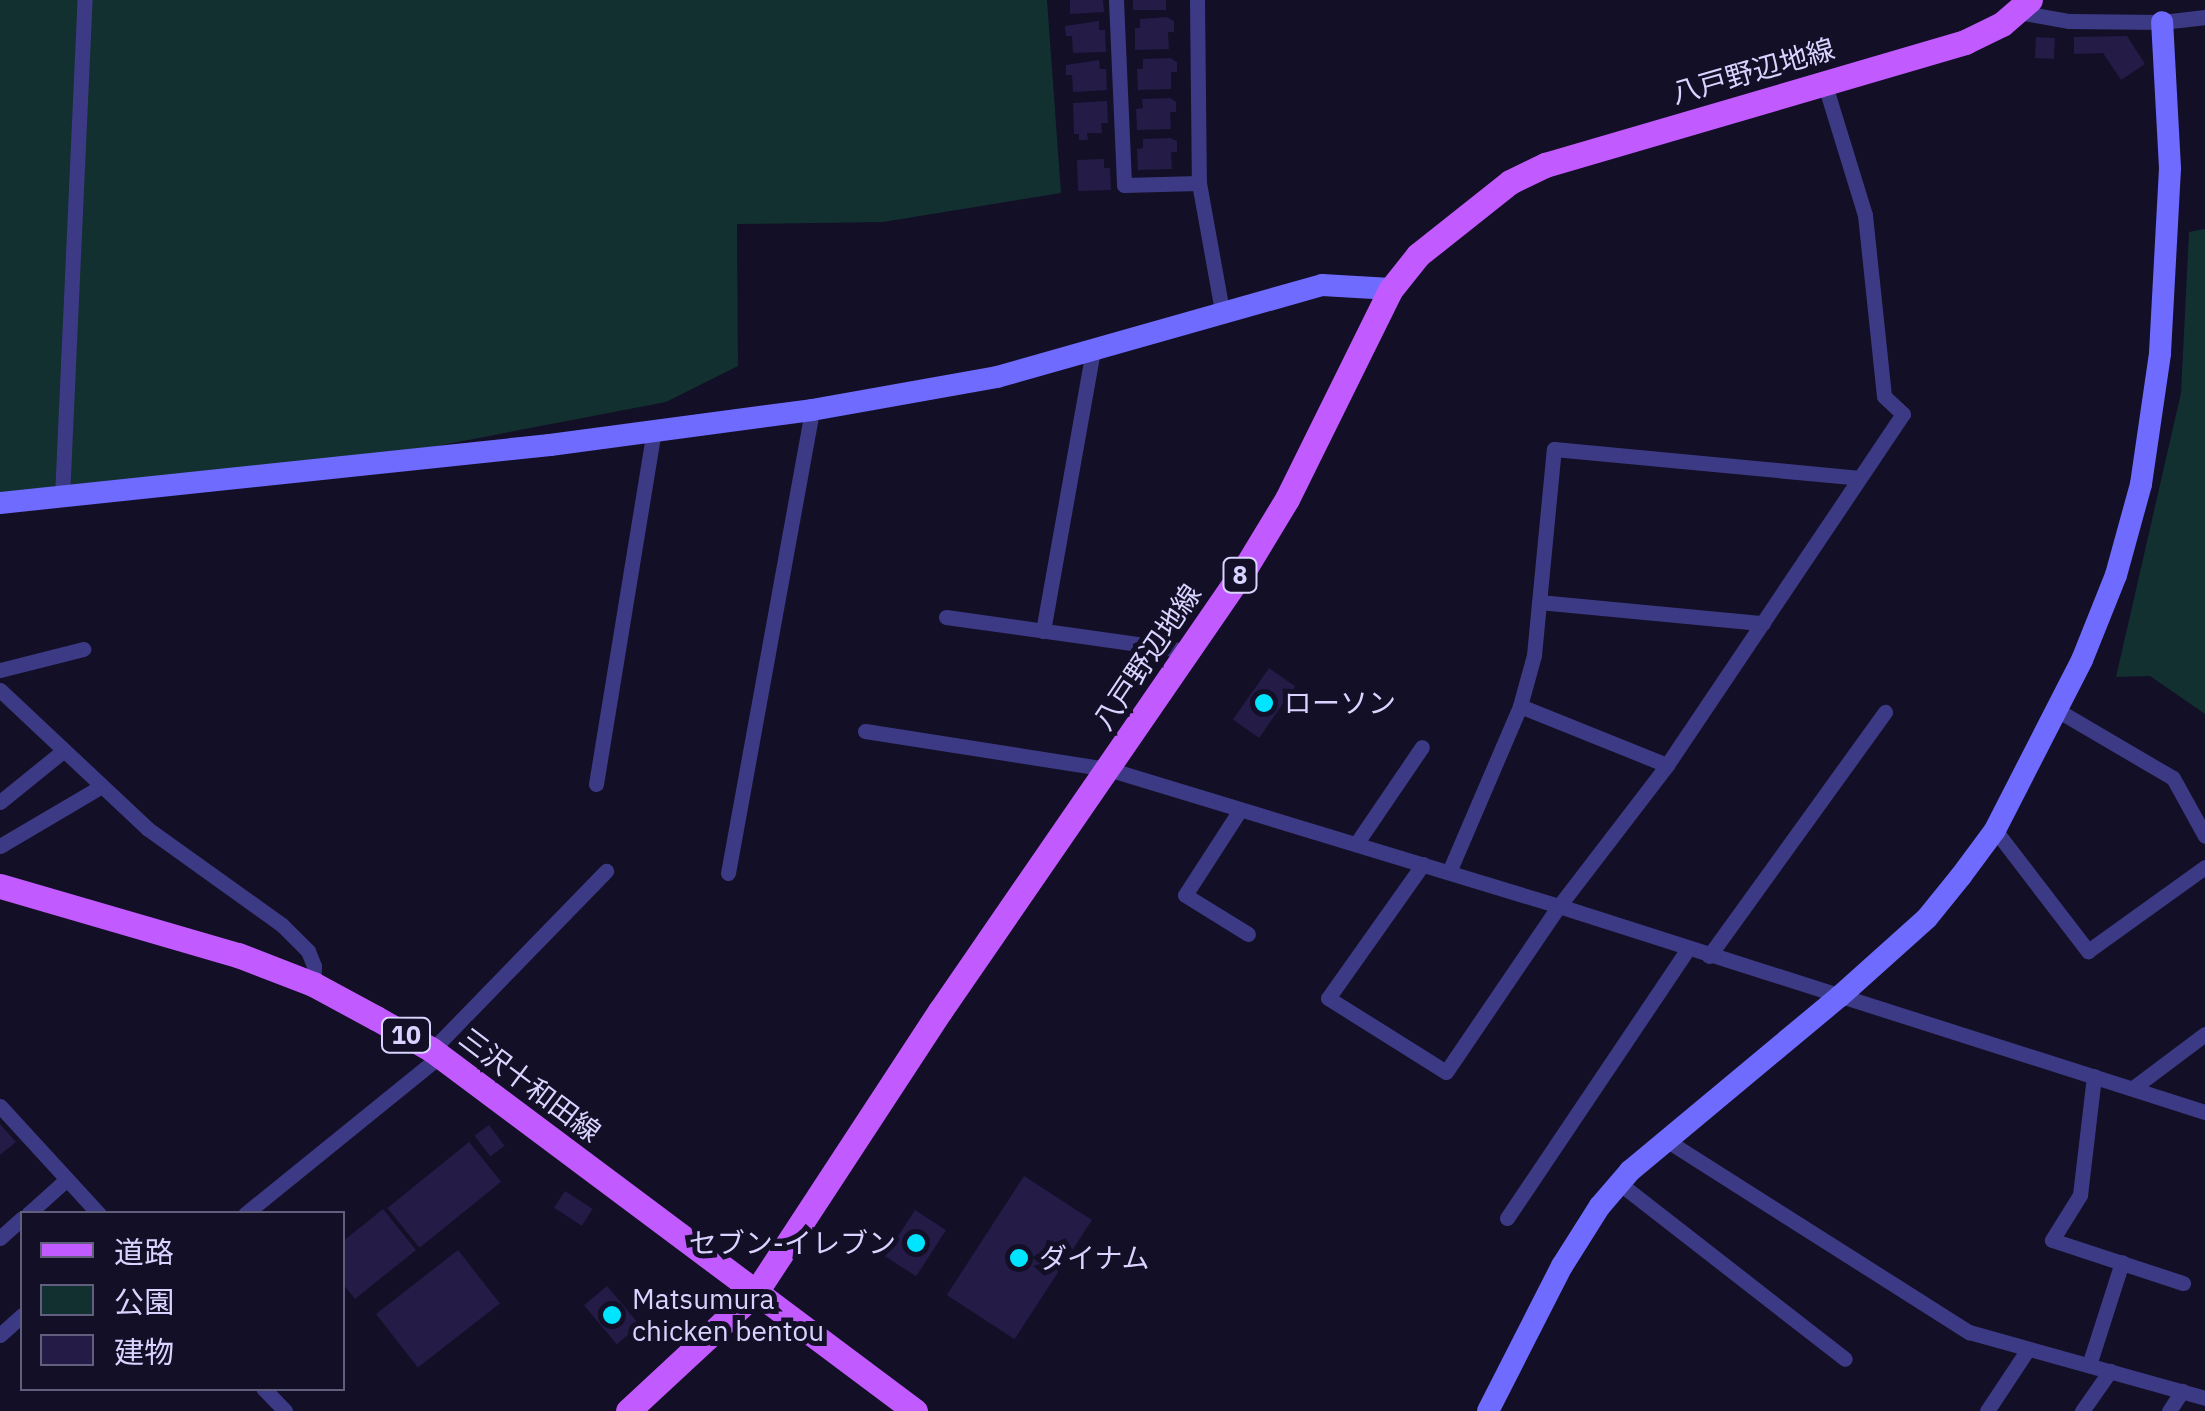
<!DOCTYPE html>
<meta charset="utf-8">
<style>
body{margin:0}
#map{position:relative;width:2205px;height:1411px;overflow:hidden;background:#130f26;font-family:"IBM Plex Sans","Noto Sans JP",sans-serif}
div>[style]{position:absolute}
[style*='--x']{left:calc(var(--x)*1px);top:calc(var(--y)*1px);width:calc(var(--w)*1px);rotate:calc(var(--a)*1deg)}
.green>*{inset:0;background:#12302f}
.building>*{inset:0;background:#241b47;transform-origin:0 0}
.street>*{height:15px;margin:-7.5px;padding:0 7.5px;transform-origin:7.5px;border-radius:7.5px;background:#3d3a85}
.secondary>*{height:22px;margin:-11px;padding:0 11px;transform-origin:11px;border-radius:11px;background:#6f6bff}
.primary>*{height:25px;margin:-12.5px;padding:0 12.5px;transform-origin:12.5px;border-radius:12.5px;background:#c25bff}
.dots>*{width:28px;height:28px;translate:-50% -50%;box-sizing:border-box;border:5px solid #130f26;border-radius:50%}
span{translate:-50% -50%;white-space:nowrap;text-align:center;line-height:1.15;-webkit-text-stroke:10px #130f26;paint-order:stroke}
.shield-label span{padding:2px 8px;background:#130f26;border:2px solid;border-radius:8px;-webkit-text-stroke-width:0}
.shield-label{font-size:25px;color:#d9d4ff;font-weight:700}
.street-label{font-size:28px;color:#d9d4ff}
.poi-label{font-size:28px;color:#d9d4ff}
.left{translate:0 -50%;text-align:left}
.right{translate:-100% -50%;text-align:right}
.legend{position:absolute;left:20px;top:1211px;width:325px;height:180px;box-sizing:border-box;background:#130f26;border:2px solid #625e7d;margin:0;padding:12px 18px;list-style:none;font-size:30px;color:#d9d4ff}
.legend li{display:flex;align-items:center;gap:20px;height:50px}
.legend b{width:50px;border:2px solid #625e7d}
</style>
<div id="map">
<div class="green">
<i style="clip-path:polygon(0 0,1047px 0,1061px 193px,883px 222px,737px 224px,738px 366px,666px 402px,411px 451px,0 496px)"></i>
<i style="clip-path:polygon(2205px 229px,2205px 714px,2150px 676px,2116px 677px,2181px 393px,2189px 232px)"></i>
</div>
<div class="building">
<i style="clip-path:polygon(1070px 0,1103px 0,1104px 12px,1070px 14px)"></i>
<i style="left:1133px;top:0;width:33px;height:10px"></i>
<i style="clip-path:polygon(1167px 17px,1174px 21px,1174px 32px,1168px 32px,1169px 49px,1135px 50px,1135px 28px,1140px 28px,1140px 19px)"></i>
<i style="clip-path:polygon(1099px 21px,1099px 30px,1105px 30px,1106px 52px,1073px 53px,1072px 36px,1066px 36px,1065px 26px)"></i>
<i style="clip-path:polygon(2127px 36px,2145px 64px,2121px 80px,2103px 53px,2074px 54px,2074px 37px)"></i>
<i style="left:2036px;top:37px;width:19px;height:21px;rotate:3deg"></i>
<i style="clip-path:polygon(1170px 58px,1177px 62px,1177px 72px,1171px 72px,1171px 89px,1138px 90px,1137px 69px,1143px 69px,1143px 59px)"></i>
<i style="clip-path:polygon(1099px 60px,1100px 69px,1106px 69px,1107px 90px,1073px 92px,1072px 75px,1066px 75px,1066px 65px)"></i>
<i style="clip-path:polygon(1170px 98px,1176px 102px,1176px 112px,1170px 112px,1171px 129px,1137px 130px,1136px 109px,1143px 108px,1142px 99px)"></i>
<i style="clip-path:polygon(1107px 101px,1108px 123px,1101px 123px,1102px 133px,1087px 133px,1088px 140px,1079px 140px,1079px 134px,1074px 134px,1073px 103px)"></i>
<i style="clip-path:polygon(1170px 138px,1177px 141px,1177px 152px,1171px 152px,1172px 169px,1138px 170px,1137px 149px,1143px 148px,1143px 139px)"></i>
<i style="clip-path:polygon(1104px 159px,1104px 168px,1110px 168px,1111px 190px,1078px 191px,1077px 160px)"></i>
<i style="left:1269px;top:668px;width:32px;height:63px;rotate:35deg"></i>
<i style="clip-path:polygon(0 1124px,16px 1142px,0 1155px)"></i>
<i style="left:489px;top:1125px;width:26px;height:18px;rotate:53deg"></i>
<i style="left:469px;top:1142px;width:51px;height:105px;rotate:51deg"></i>
<i style="left:1024px;top:1176px;width:81px;height:142px;rotate:33deg"></i>
<i style="left:565px;top:1191px;width:33px;height:20px;rotate:33deg"></i>
<i style="clip-path:polygon(383px 1209px,416px 1250px,355px 1299px,342px 1283px,342px 1242px)"></i>
<i style="left:915px;top:1210px;width:37px;height:55px;rotate:33deg"></i>
<i style="left:458px;top:1250px;width:68px;height:104px;rotate:52deg"></i>
<i style="left:607px;top:1286px;width:51px;height:30px;rotate:50deg"></i>
</div>
<div class="street">
<i style="--x:1116;--y:0;--w:185;--a:87.5"></i>
<i style="--x:1124;--y:185;--w:75;--a:-1.5"></i>
<i style="--x:1197;--y:0;--w:183;--a:89.4"></i>
<i style="--x:1199;--y:183;--w:135;--a:79.8"></i>
<i style="--x:2018;--y:12;--w:52;--a:10"></i>
<i style="--x:2069;--y:21;--w:93;--a:0.6"></i>
<i style="--x:2162;--y:22;--w:43;--a:-6.6"></i>
<i style="--x:62;--y:497;--w:498;--a:-87.4"></i>
<i style="--x:1539;--y:602;--w:225;--a:5.4"></i>
<i style="--x:946;--y:617;--w:243;--a:8"></i>
<i style="--x:1043;--y:631;--w:284;--a:-79.9"></i>
<i style="--x:0;--y:670;--w:86;--a:-14.2"></i>
<i style="--x:0;--y:690;--w:203;--a:43.2"></i>
<i style="--x:148;--y:829;--w:165;--a:35.6"></i>
<i style="--x:282;--y:925;--w:37;--a:45"></i>
<i style="--x:308;--y:951;--w:16;--a:68"></i>
<i style="--x:314;--y:966;--w:18;--a:93"></i>
<i style="--x:1520;--y:706;--w:158;--a:21.9"></i>
<i style="--x:2057;--y:710;--w:134;--a:30.4"></i>
<i style="--x:2173;--y:778;--w:66;--a:61.1"></i>
<i style="--x:865;--y:731;--w:246;--a:8.9"></i>
<i style="--x:1108;--y:769;--w:471;--a:16.9"></i>
<i style="--x:1559;--y:906;--w:678;--a:17.69"></i>
<i style="--x:596;--y:784;--w:358;--a:-80.7"></i>
<i style="--x:0;--y:802;--w:81;--a:-39"></i>
<i style="--x:1240;--y:810;--w:101;--a:122.9"></i>
<i style="--x:1185;--y:895;--w:74;--a:31.8"></i>
<i style="--x:1995;--y:830;--w:153;--a:52.5"></i>
<i style="--x:2088;--y:951;--w:144;--a:-35.7"></i>
<i style="--x:1356;--y:844;--w:117;--a:-55.8"></i>
<i style="--x:0;--y:846;--w:116;--a:-30.5"></i>
<i style="--x:1423;--y:864;--w:164;--a:125.3"></i>
<i style="--x:1328;--y:998;--w:139;--a:32.1"></i>
<i style="--x:1446;--y:1072;--w:201;--a:-55.8"></i>
<i style="--x:1559;--y:906;--w:178;--a:-52.5"></i>
<i style="--x:1667;--y:765;--w:423;--a:-56.1"></i>
<i style="--x:1903;--y:414;--w:26;--a:-137"></i>
<i style="--x:1884;--y:396;--w:182;--a:-96"></i>
<i style="--x:1865;--y:215;--w:139;--a:-107.1"></i>
<i style="--x:1449;--y:872;--w:181;--a:-66.8"></i>
<i style="--x:1520;--y:706;--w:53;--a:-74.6"></i>
<i style="--x:1534;--y:655;--w:207;--a:-84.5"></i>
<i style="--x:1554;--y:449;--w:307;--a:5.4"></i>
<i style="--x:728;--y:873;--w:471;--a:-79.7"></i>
<i style="--x:1709;--y:956;--w:301;--a:-54.2"></i>
<i style="--x:432;--y:1050;--w:250;--a:-45.8"></i>
<i style="--x:2094;--y:1076;--w:120;--a:96.7"></i>
<i style="--x:2080;--y:1195;--w:53;--a:121.9"></i>
<i style="--x:2052;--y:1240;--w:138;--a:18.2"></i>
<i style="--x:2133;--y:1088;--w:90;--a:-36.9"></i>
<i style="--x:0;--y:1106;--w:147;--a:47.5"></i>
<i style="--x:1666;--y:1140;--w:359;--a:32.4"></i>
<i style="--x:1969;--y:1332;--w:245;--a:15.6"></i>
<i style="--x:1619;--y:1183;--w:286;--a:37.9"></i>
<i style="--x:28;--y:1214;--w:52;--a:-41.9"></i>
<i style="--x:245;--y:1214;--w:251;--a:-39"></i>
<i style="--x:1507;--y:1218;--w:323;--a:-56.1"></i>
<i style="--x:0;--y:1238;--w:30;--a:-42"></i>
<i style="--x:0;--y:1335;--w:30;--a:-42"></i>
<i style="--x:2089;--y:1365;--w:108;--a:-72.2"></i>
<i style="--x:263;--y:1388;--w:32;--a:46"></i>
<i style="--x:1987;--y:1411;--w:74;--a:-56.5"></i>
<i style="--x:2082;--y:1411;--w:49;--a:-55"></i>
<i style="--x:2169;--y:1411;--w:24;--a:-57"></i>
</div>
<div class="secondary">
<i style="--x:0;--y:503;--w:553;--a:-6.02"></i>
<i style="--x:550;--y:445;--w:264;--a:-7.6"></i>
<i style="--x:812;--y:410;--w:188;--a:-10.1"></i>
<i style="--x:997;--y:377;--w:338;--a:-15.8"></i>
<i style="--x:1322;--y:285;--w:69;--a:3.3"></i>
<i style="--x:1488;--y:1411;--w:163;--a:-63"></i>
<i style="--x:1562;--y:1266;--w:71;--a:-57.7"></i>
<i style="--x:1600;--y:1206;--w:46;--a:-49.4"></i>
<i style="--x:1630;--y:1171;--w:272;--a:-39.8"></i>
<i style="--x:1839;--y:997;--w:118;--a:-41.9"></i>
<i style="--x:1927;--y:918;--w:54;--a:-51"></i>
<i style="--x:1961;--y:876;--w:57;--a:-53.5"></i>
<i style="--x:1995;--y:830;--w:191;--a:-62.9"></i>
<i style="--x:2082;--y:660;--w:92;--a:-68.2"></i>
<i style="--x:2116;--y:575;--w:94;--a:-74.6"></i>
<i style="--x:2141;--y:484;--w:132;--a:-81.7"></i>
<i style="--x:2160;--y:353;--w:185;--a:-86.9"></i>
<i style="--x:2170;--y:168;--w:146;--a:-93.1"></i>
</div>
<div class="primary">
<i style="--x:0;--y:886;--w:248;--a:16.2"></i>
<i style="--x:238;--y:955;--w:80;--a:21.1"></i>
<i style="--x:313;--y:984;--w:72;--a:28.4"></i>
<i style="--x:376;--y:1018;--w:64;--a:29.7"></i>
<i style="--x:432;--y:1050;--w:603;--a:36.77"></i>
<i style="--x:628;--y:1411;--w:175;--a:-42.9"></i>
<i style="--x:756;--y:1292;--w:336;--a:-56.8"></i>
<i style="--x:940;--y:1011;--w:541;--a:-55.46"></i>
<i style="--x:1247;--y:565;--w:77;--a:-58.8"></i>
<i style="--x:1287;--y:499;--w:234;--a:-63.7"></i>
<i style="--x:1391;--y:289;--w:43;--a:-51.5"></i>
<i style="--x:1418;--y:255;--w:117;--a:-38.4"></i>
<i style="--x:1510;--y:182;--w:39;--a:-26"></i>
<i style="--x:1545;--y:165;--w:438;--a:-16.3"></i>
<i style="--x:1965;--y:42;--w:41;--a:-25.9"></i>
<i style="--x:2002;--y:24;--w:37;--a:-41"></i>
</div>
<div class="dots">
<i style="left:1264px;top:703px;background:#00e5ff"></i>
<i style="left:916px;top:1243px;background:#00e5ff"></i>
<i style="left:1019px;top:1258px;background:#00e5ff"></i>
<i style="left:612px;top:1315px;background:#00e5ff"></i>
</div>
<div class="shield-label">
<span style="left:1240px;top:575px">8</span>
<span style="left:406px;top:1035px">10</span>
</div>
<div class="street-label">
<span style="left:1753px;top:71px;rotate:-16deg">八戸野辺地線</span>
<span style="left:1147px;top:657px;rotate:-56deg">八戸野辺地線</span>
<span style="left:530px;top:1085px;rotate:37deg">三沢十和田線</span>
</div>
<div class="poi-label">
<span class="left" style="left:1284px;top:703px">ローソン</span>
<span class="right" style="left:896px;top:1243px">セブン-イレブン</span>
<span class="left" style="left:1039px;top:1258px">ダイナム</span>
<span class="left" style="left:632px;top:1315px">Matsumura<br>chicken bentou</span>
</div>
<ul class="legend">
<li><b style="height:12px;background:#c25bff"></b>道路</li>
<li><b style="height:28px;background:#12302f"></b>公園</li>
<li><b style="height:28px;background:#241b47"></b>建物</li>
</ul>
</div>
